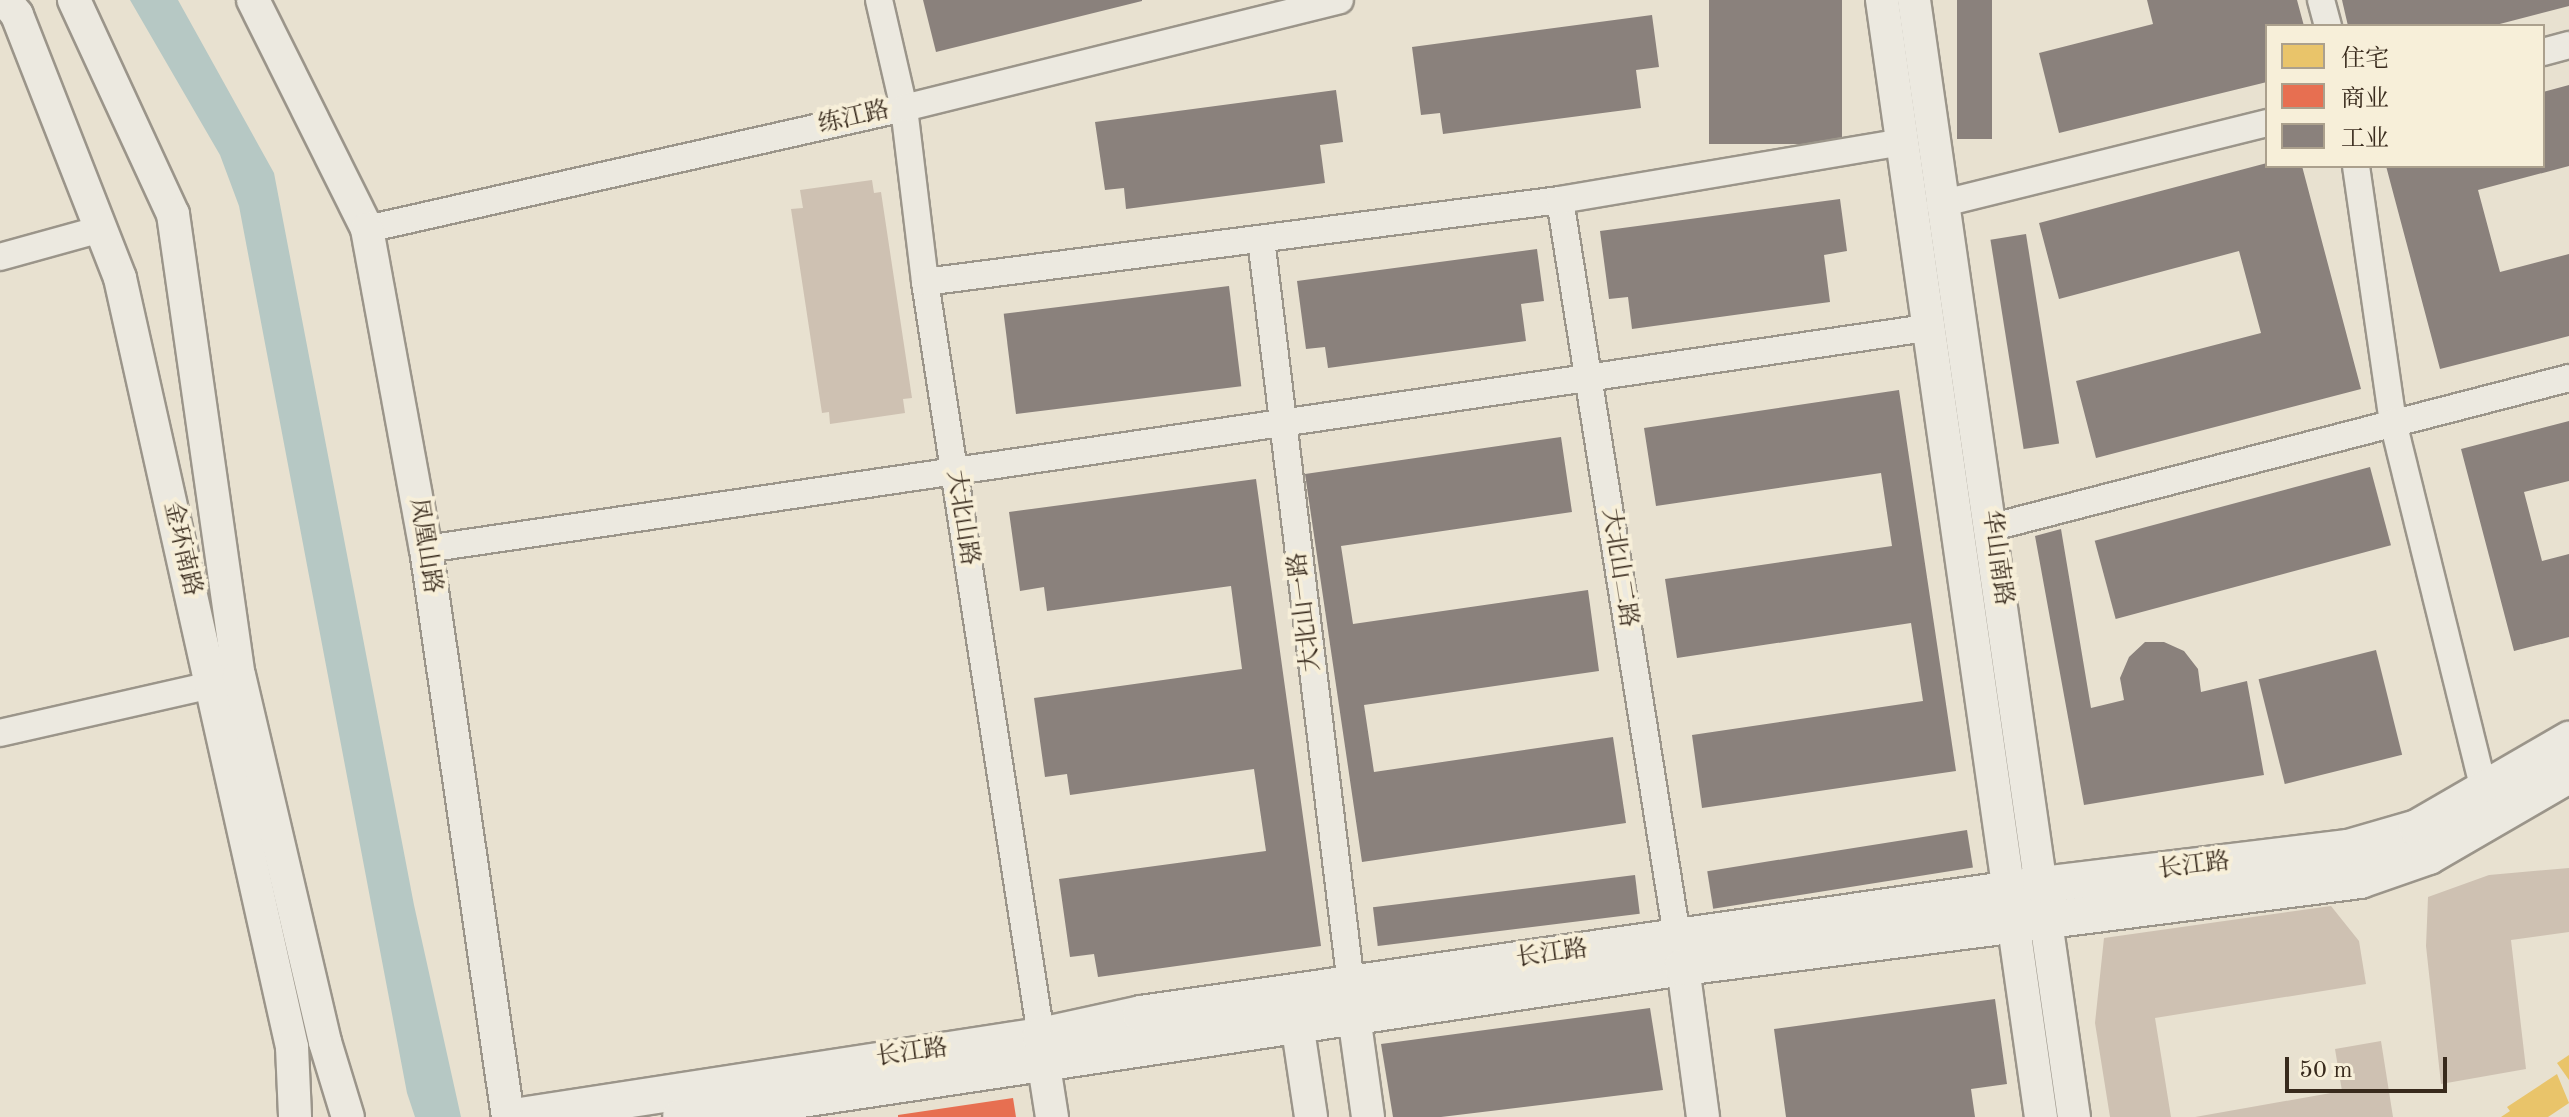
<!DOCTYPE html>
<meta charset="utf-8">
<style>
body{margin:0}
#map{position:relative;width:2569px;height:1117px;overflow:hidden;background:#e8e1d0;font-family:"Old Standard TT","Noto Serif SC",serif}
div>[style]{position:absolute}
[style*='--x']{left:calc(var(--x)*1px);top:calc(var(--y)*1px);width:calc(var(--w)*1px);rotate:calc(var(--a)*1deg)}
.water>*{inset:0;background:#b6c8c4}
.homes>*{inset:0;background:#e9c46a}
.shops>*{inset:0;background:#e76f51}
.industry>*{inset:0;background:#8a817c;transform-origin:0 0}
.building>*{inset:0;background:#cec1b2}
.roads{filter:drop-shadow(2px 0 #9b958a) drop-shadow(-2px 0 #9b958a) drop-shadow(0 2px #9b958a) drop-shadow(0 -2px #9b958a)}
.minor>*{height:26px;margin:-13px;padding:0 13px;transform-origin:13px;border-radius:13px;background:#ece9e0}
.tertiary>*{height:32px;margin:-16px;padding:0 16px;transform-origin:16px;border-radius:16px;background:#ece9e0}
.secondary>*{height:36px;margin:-18px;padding:0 18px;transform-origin:18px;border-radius:18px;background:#ece9e0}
span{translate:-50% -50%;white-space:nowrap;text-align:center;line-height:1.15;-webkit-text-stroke:8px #f7efd9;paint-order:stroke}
.street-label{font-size:24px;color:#382a1c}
.legend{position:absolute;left:2265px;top:24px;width:280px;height:144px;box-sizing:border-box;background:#f7efd9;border:2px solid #aba08d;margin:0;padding:10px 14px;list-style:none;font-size:24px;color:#382a1c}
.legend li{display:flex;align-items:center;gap:16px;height:40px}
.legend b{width:40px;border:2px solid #aba08d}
.scale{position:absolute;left:2285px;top:1057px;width:162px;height:36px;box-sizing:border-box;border:4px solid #382a1c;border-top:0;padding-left:10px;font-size:24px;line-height:28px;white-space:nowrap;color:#382a1c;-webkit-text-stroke:6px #f7efd9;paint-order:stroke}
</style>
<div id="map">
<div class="water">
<i style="clip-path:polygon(130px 0,178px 0,274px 173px,414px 905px,461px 1117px,415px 1117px,407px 1093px,239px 206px,220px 155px)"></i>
</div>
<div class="homes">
<i style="clip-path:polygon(2569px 1055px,2569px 1080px,2557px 1063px)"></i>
<i style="clip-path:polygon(2557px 1074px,2569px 1103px,2548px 1117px,2501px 1117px,2510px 1111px,2507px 1107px)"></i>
</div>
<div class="shops">
<i style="clip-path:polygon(1013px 1098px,1016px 1117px,898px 1117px,898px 1115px)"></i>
</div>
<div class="industry">
<i style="clip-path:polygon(923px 0,1142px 0,1142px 1px,936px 52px)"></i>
<i style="left:1709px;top:0;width:133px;height:144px"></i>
<i style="left:1957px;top:0;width:35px;height:139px"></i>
<i style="clip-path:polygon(2147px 0,2297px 0,2304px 26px,2267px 26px,2267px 82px,2059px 133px,2039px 53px,2153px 24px)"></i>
<i style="clip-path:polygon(2342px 0,2569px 0,2569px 6px,2492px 26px,2348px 26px)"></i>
<i style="clip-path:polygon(1652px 15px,1659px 67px,1636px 70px,1641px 108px,1443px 134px,1440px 113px,1421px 115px,1412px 47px)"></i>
<i style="clip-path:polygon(2569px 85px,2569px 166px,2478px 190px,2500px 272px,2569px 254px,2569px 336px,2440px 369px,2386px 166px,2543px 166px,2543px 92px)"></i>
<i style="clip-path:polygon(1336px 90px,1343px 142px,1320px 145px,1325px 183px,1126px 209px,1124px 188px,1105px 190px,1095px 122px)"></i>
<i style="clip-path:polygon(2267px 163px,2302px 166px,2361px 389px,2096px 458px,2076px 381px,2261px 333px,2239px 251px,2059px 299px,2039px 223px)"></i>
<i style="clip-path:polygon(1840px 199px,1847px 251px,1824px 255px,1830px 302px,1632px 329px,1628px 297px,1609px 299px,1600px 231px)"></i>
<i style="left:2026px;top:234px;width:212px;height:36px;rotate:81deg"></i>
<i style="clip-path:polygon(1537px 249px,1544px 301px,1521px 304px,1526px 341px,1328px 368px,1325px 347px,1306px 349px,1297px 281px)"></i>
<i style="left:1229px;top:286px;width:101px;height:227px;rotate:83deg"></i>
<i style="clip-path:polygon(1899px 390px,1956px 771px,1702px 808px,1692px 735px,1923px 701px,1911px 623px,1677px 658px,1665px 579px,1892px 546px,1881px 473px,1656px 506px,1644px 428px)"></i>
<i style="clip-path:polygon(2569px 421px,2569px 481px,2524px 492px,2542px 561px,2569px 554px,2569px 637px,2514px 651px,2461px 449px)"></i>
<i style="clip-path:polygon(1561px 437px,1572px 512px,1341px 546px,1353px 624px,1588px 590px,1599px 671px,1364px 705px,1374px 772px,1613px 737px,1626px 823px,1362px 862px,1305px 474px)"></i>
<i style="left:2370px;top:467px;width:81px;height:285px;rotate:75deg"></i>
<i style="clip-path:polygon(1256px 479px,1321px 946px,1098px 977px,1094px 954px,1070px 957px,1059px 879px,1266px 851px,1254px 769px,1070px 795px,1067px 774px,1045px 777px,1034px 698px,1242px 669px,1231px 586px,1047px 611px,1044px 587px,1020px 591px,1009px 512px)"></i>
<i style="clip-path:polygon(2061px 529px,2091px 708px,2124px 700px,2120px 678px,2129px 657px,2145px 642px,2164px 642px,2184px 651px,2198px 669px,2201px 692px,2247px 681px,2264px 775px,2084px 805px,2035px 536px)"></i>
<i style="left:2376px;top:650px;width:108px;height:121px;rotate:76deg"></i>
<i style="left:1967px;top:830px;width:38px;height:263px;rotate:81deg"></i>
<i style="left:1635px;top:875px;width:39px;height:264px;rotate:83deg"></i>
<i style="clip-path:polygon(1995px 999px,2007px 1084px,1971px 1089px,1975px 1117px,1786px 1117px,1774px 1029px)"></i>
<i style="clip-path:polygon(1650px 1008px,1663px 1090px,1441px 1117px,1393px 1117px,1381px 1044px)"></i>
</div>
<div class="building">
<i style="clip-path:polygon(872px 180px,874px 193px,881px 192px,912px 398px,903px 399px,905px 413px,830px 424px,829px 412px,822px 413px,791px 209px,803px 208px,800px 190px)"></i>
<i style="clip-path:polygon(2569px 868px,2569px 932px,2511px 940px,2526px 1069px,2441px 1084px,2426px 946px,2428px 897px,2489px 875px)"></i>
<i style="clip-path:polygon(2331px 906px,2359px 941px,2366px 984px,2155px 1018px,2171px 1117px,2110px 1117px,2095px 1023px,2104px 938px)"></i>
<i style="clip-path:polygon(2381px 1041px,2393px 1117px,2195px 1117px,2342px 1091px,2335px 1049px)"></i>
</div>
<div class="roads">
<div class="minor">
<i style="--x:879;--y:0;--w:111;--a:77"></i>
<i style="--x:904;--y:108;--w:175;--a:83.1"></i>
<i style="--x:925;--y:282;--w:763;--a:81.25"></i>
<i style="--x:2321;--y:0;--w:27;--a:75"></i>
<i style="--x:2543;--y:52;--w:27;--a:-15"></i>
<i style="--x:2356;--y:166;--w:259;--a:81.8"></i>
<i style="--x:2393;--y:422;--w:378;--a:76.1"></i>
<i style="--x:1560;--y:200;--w:745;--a:80.97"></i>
<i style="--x:1940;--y:204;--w:337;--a:-13.9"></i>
<i style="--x:367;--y:229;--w:550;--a:-12.7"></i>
<i style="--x:904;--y:108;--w:449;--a:-13.9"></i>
<i style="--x:1261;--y:239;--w:751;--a:83.12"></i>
<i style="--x:0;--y:257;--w:105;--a:-15.5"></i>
<i style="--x:925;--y:282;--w:640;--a:-7.36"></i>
<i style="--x:1560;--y:200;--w:348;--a:-9.6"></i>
<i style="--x:1993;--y:527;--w:595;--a:-14.5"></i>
<i style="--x:426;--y:549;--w:1517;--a:-8.38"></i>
<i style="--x:0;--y:733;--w:216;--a:-12.8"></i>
</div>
<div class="tertiary">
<i style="--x:5;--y:0;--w:19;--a:51"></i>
<i style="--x:17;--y:15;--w:282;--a:68.6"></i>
<i style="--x:120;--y:278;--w:788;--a:77.39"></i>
<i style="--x:292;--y:1047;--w:70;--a:87.5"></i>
<i style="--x:74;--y:0;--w:236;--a:65.2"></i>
<i style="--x:173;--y:214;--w:466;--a:81.9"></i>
<i style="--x:239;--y:675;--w:377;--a:76.8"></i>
<i style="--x:325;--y:1042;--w:78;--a:73"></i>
<i style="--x:253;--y:0;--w:256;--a:63.5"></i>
<i style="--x:367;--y:229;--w:325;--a:79.6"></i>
<i style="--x:426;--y:549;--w:574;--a:81.79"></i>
<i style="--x:1882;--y:0;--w:1128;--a:81.9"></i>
<i style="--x:1914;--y:0;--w:1128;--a:81.85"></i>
<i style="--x:1683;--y:967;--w:151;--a:82.4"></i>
<i style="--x:1354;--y:1016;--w:102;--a:82.1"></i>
<i style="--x:1297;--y:1023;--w:95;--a:81.5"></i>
<i style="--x:1044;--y:1066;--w:52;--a:81.1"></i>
</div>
<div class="secondary">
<i style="--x:514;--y:1117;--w:533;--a:-8.74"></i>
<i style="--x:1041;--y:1036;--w:102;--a:-12.4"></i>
<i style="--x:1141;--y:1014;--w:909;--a:-8.16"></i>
<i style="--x:2041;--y:885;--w:309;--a:-6.9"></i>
<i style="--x:2348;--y:848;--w:72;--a:-16.2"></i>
<i style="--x:2417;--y:828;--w:176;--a:-30.1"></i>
<i style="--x:681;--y:1117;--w:1013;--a:-8.51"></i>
<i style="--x:1683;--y:967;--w:683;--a:-7.32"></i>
<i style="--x:2360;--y:880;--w:73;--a:-19.2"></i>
<i style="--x:2429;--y:856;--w:162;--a:-30.1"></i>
</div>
</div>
<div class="street-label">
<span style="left:854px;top:119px;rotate:-13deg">练江路</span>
<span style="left:961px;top:518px;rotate:81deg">大北山路</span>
<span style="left:424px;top:546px;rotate:81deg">凤凰山路</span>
<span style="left:181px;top:549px;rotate:77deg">金环南路</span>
<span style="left:1996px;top:558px;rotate:82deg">华山南路</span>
<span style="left:1618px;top:568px;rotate:81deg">大北山二路</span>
<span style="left:1306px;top:612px;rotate:-97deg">大北山一路</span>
<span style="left:2194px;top:867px;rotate:-7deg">长江路</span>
<span style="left:1552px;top:955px;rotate:-8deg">长江路</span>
<span style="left:912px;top:1054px;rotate:-8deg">长江路</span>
</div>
<ul class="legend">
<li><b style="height:22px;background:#e9c46a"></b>住宅</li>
<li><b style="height:22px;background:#e76f51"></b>商业</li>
<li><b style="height:22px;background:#8a817c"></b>工业</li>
</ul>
<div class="scale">50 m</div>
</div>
